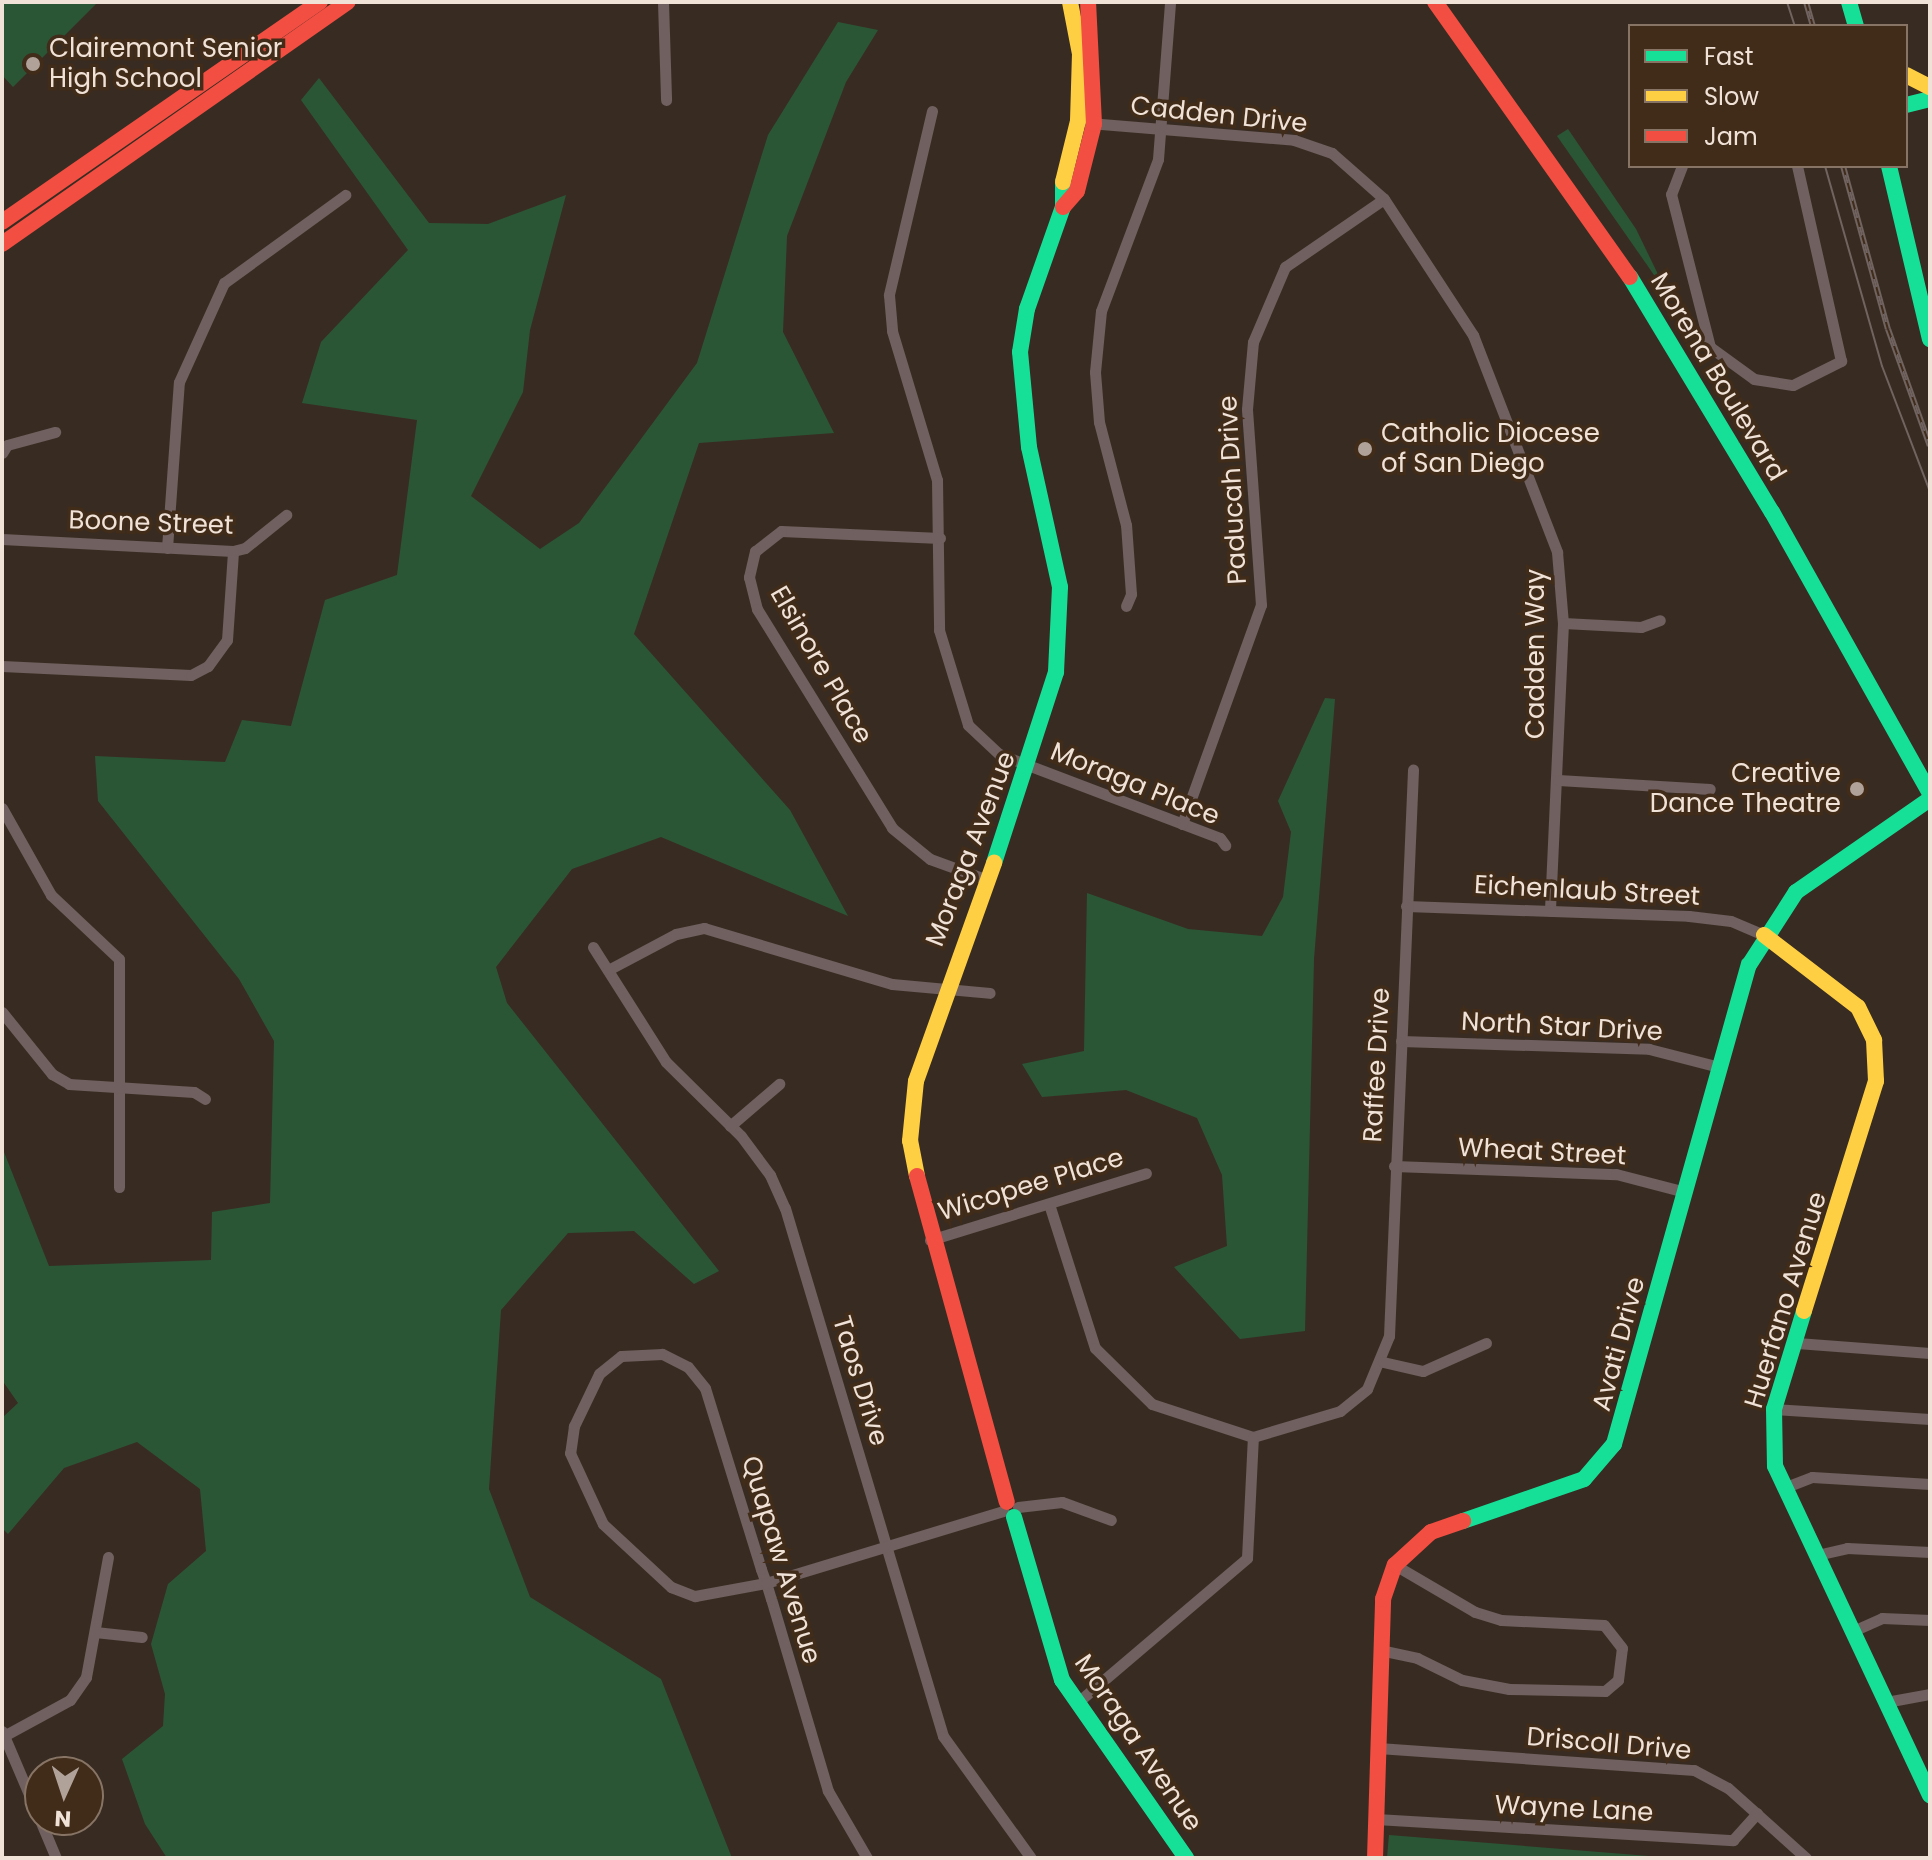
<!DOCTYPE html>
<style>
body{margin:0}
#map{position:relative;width:1932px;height:1860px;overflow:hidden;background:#382c22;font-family:Poppins,sans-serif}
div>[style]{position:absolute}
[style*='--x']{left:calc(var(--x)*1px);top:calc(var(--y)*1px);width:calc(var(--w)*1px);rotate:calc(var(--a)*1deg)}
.green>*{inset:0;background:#2b5636}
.street>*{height:11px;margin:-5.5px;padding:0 5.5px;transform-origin:5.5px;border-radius:5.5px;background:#70605f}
.fast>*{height:16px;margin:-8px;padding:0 8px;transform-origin:8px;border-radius:8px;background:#16e098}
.slow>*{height:16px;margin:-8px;padding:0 8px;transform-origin:8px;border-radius:8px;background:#ffcf43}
.jam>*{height:16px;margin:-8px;padding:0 8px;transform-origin:8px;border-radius:8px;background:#f24e42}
.tram>*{height:2px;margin:-1px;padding:0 1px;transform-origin:1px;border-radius:1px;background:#706360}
.rail>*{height:6px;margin-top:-3px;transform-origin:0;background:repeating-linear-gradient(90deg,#412b19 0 9px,#706360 0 18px);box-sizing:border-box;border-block:2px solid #706360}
.dots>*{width:22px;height:22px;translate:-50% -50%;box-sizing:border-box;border:4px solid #412b19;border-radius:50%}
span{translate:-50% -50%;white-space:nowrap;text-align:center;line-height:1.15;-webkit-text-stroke:7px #412b19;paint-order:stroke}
.poi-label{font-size:26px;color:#f0e2d7}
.left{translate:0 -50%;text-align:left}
.right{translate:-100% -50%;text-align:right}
.street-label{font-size:26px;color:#f0e2d7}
.frame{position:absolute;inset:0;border:4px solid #f0e2d7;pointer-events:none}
.legend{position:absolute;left:1628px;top:24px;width:280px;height:144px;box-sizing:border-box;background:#412b19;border:2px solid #877465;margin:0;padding:10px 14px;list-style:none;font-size:24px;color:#f0e2d7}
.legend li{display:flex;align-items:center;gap:16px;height:40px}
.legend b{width:40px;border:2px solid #877465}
.north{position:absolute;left:24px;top:1756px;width:80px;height:80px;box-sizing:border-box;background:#412b19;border:2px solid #877465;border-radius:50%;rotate:183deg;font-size:22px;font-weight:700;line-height:32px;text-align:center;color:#f0e2d7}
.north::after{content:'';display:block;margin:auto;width:28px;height:36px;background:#b0a298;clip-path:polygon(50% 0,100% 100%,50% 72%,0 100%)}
</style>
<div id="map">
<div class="green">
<i style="clip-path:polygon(2px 2px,98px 2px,13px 87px,2px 75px)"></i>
<i style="clip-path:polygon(838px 22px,878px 30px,846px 82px,787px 236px,783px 332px,834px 433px,699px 443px,634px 634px,790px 810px,848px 916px,661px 837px,572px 869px,496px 967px,507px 1003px,719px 1271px,694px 1284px,634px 1231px,568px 1233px,501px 1310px,489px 1489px,530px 1597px,661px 1679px,732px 1858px,167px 1858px,145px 1824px,122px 1759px,163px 1726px,165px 1694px,151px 1644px,168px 1584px,206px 1551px,200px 1489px,137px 1442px,64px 1468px,8px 1534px,2px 1528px,2px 1418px,18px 1403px,2px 1380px,2px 1147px,49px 1266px,211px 1260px,212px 1212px,270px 1203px,274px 1041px,239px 979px,98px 801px,95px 756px,225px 762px,242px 720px,291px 726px,325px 600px,397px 575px,417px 420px,302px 403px,321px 342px,408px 250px,301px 100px,319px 78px,429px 223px,488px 224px,566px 195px,530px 330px,523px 392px,471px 496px,540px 549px,579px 523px,697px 363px,768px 135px)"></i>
<i style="clip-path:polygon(1568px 129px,1636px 229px,1668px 295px,1557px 136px)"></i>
<i style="clip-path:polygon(1325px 698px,1335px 699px,1314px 959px,1305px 1331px,1240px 1339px,1174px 1267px,1227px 1246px,1222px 1175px,1197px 1118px,1126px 1090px,1042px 1097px,1022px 1064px,1084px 1051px,1087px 893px,1188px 929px,1262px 936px,1283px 897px,1291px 832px,1278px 801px)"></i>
<i style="clip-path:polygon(1389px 1835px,1674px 1858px,1387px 1858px)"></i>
</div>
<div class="street">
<i style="--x:663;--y:2;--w:98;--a:88.2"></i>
<i style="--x:932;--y:111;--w:189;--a:103.2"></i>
<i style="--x:889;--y:295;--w:36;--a:85"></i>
<i style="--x:892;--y:331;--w:156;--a:73.2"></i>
<i style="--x:937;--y:480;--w:150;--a:89.2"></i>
<i style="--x:939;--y:630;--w:99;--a:73"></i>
<i style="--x:968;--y:725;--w:42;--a:43.1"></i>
<i style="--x:999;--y:754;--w:236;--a:20.8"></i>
<i style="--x:1220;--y:838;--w:9;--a:54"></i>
<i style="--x:1089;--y:123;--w:206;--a:4.7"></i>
<i style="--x:1294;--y:140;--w:40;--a:18.9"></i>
<i style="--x:1332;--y:153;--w:69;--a:41.5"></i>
<i style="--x:1384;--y:199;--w:163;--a:56.8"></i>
<i style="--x:1473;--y:335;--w:233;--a:68.8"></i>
<i style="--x:1557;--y:552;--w:71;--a:85.2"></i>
<i style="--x:1563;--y:623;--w:288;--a:92.6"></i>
<i style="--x:1682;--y:166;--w:30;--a:111"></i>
<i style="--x:1671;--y:194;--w:158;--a:75.7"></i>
<i style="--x:1710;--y:347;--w:54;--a:36"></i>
<i style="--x:1754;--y:379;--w:39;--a:9"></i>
<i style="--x:1793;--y:385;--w:54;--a:-26.6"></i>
<i style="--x:1841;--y:361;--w:200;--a:-102.7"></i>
<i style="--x:2;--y:453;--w:9;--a:-58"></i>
<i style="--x:7;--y:445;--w:50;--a:-15.2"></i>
<i style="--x:940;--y:538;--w:159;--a:-177.5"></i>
<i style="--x:781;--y:531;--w:33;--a:142"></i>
<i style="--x:755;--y:551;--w:27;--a:103"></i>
<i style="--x:749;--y:577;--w:33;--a:76"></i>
<i style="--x:757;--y:609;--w:257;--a:58.3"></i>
<i style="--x:892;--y:828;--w:49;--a:39.2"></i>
<i style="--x:930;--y:859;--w:59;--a:20"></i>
<i style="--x:2;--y:539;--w:231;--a:3"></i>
<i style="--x:233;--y:551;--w:12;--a:-14"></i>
<i style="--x:245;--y:548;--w:53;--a:-38.8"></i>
<i style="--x:167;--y:548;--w:166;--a:-85.9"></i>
<i style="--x:179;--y:382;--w:109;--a:-65.6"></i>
<i style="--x:224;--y:283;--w:150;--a:-36"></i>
<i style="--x:1126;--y:606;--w:13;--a:-67"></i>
<i style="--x:1131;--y:594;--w:69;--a:-94.1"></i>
<i style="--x:1126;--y:525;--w:106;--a:-104.7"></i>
<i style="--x:1099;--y:422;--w:50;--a:-94.6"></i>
<i style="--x:1095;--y:372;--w:61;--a:-84.4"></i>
<i style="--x:1101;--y:311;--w:162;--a:-69.4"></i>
<i style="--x:1158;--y:159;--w:157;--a:-85.6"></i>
<i style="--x:1563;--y:623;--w:78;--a:2.9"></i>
<i style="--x:1641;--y:627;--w:20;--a:-20"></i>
<i style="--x:2;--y:666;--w:189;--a:2.7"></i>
<i style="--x:191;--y:675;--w:19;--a:-28"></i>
<i style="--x:208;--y:666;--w:32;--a:-54"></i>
<i style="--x:227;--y:640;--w:89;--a:-86.1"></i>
<i style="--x:1558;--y:780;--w:152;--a:3.4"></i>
<i style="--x:2;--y:808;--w:100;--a:60.6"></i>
<i style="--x:51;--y:895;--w:93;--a:43.3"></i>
<i style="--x:119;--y:959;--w:228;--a:90"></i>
<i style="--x:1182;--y:824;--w:233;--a:-70.2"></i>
<i style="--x:1261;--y:605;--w:196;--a:-94.1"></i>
<i style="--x:1247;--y:409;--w:67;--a:-84.9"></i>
<i style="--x:1253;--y:342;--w:82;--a:-66.9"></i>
<i style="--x:1285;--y:267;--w:120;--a:-34.5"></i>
<i style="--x:1406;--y:906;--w:283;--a:2"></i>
<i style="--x:1689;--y:916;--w:42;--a:6.8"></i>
<i style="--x:1731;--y:921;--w:36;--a:23"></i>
<i style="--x:593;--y:947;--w:136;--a:57.6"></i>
<i style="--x:666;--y:1062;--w:105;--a:44.6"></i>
<i style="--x:741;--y:1136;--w:49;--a:53.4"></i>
<i style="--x:770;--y:1175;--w:36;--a:66"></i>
<i style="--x:785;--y:1208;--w:551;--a:73.34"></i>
<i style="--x:943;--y:1736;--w:150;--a:54.2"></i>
<i style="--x:608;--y:970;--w:77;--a:-27.9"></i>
<i style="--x:676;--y:934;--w:29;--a:-12"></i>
<i style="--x:704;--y:928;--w:196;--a:16.6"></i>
<i style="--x:892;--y:984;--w:98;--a:5.2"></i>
<i style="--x:2;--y:1012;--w:80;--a:51.1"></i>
<i style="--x:52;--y:1074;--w:20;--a:30"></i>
<i style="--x:69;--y:1084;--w:125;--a:3.7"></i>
<i style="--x:194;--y:1092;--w:13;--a:32"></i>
<i style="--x:1401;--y:1041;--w:248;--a:1.8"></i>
<i style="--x:1649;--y:1049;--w:72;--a:14.4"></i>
<i style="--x:730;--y:1126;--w:65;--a:-40.6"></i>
<i style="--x:1394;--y:1166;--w:222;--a:2.1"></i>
<i style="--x:1616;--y:1174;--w:71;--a:14.6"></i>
<i style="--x:1049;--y:1204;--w:151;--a:72.3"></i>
<i style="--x:1095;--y:1348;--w:80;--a:44.5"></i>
<i style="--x:1152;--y:1404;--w:106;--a:18.1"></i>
<i style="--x:1253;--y:1437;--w:91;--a:-16.6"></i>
<i style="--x:1340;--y:1411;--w:35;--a:-39"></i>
<i style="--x:1367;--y:1389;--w:57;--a:-67.5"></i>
<i style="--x:1389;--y:1336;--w:567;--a:-87.57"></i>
<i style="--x:930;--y:1240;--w:226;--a:-17.2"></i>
<i style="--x:1797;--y:1343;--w:133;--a:4.3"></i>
<i style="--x:1383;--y:1362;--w:41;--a:12.7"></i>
<i style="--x:1423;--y:1371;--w:69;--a:-24"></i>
<i style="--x:1774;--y:1409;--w:156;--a:3.7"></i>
<i style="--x:1786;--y:1487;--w:28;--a:-21"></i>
<i style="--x:1812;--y:1477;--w:118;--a:3.4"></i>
<i style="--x:1018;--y:1507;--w:44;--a:-6.5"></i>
<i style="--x:1062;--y:1502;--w:52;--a:20.2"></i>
<i style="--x:1817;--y:1555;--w:31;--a:-13"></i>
<i style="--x:1847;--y:1548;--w:83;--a:2.8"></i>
<i style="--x:1853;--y:1631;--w:32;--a:-24"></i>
<i style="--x:1882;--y:1618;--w:48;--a:2.4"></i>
<i style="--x:95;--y:1632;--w:47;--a:6.1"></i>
<i style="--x:1380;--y:1650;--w:38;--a:12"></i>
<i style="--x:1417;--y:1658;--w:50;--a:26.1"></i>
<i style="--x:1462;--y:1680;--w:48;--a:10.8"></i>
<i style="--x:1509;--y:1689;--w:96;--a:1.2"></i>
<i style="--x:1605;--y:1691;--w:17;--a:-40"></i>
<i style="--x:1618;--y:1680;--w:32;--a:-83"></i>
<i style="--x:1622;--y:1648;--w:29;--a:-128"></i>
<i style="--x:1604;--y:1625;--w:103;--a:-177.2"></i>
<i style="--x:1501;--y:1620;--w:27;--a:-163"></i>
<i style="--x:1475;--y:1612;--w:93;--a:-149.6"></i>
<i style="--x:1078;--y:1702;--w:222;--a:-40.4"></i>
<i style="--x:1247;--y:1558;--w:121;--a:-87.2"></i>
<i style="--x:1886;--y:1702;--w:45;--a:-10.3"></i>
<i style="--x:2;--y:1731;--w:97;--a:66.9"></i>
<i style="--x:2;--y:1737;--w:77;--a:-28.6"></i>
<i style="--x:70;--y:1700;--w:28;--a:-55"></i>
<i style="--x:86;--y:1677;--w:122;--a:-79.6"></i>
<i style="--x:1378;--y:1748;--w:317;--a:4"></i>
<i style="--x:1694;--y:1770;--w:38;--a:28"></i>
<i style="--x:1728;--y:1788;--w:105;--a:41.9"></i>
<i style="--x:1376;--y:1819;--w:358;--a:3.4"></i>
<i style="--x:1733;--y:1840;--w:36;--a:-48"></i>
<i style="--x:40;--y:1820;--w:41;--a:67.2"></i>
<i style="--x:867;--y:1858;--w:78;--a:-120.2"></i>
<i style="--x:828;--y:1791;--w:200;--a:-106.5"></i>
<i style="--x:771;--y:1599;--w:17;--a:-107"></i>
<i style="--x:766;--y:1583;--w:15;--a:-110"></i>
<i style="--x:761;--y:1569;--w:189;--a:-107.2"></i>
<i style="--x:705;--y:1388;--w:27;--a:-129"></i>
<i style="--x:688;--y:1367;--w:29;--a:-153"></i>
<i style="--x:662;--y:1354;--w:41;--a:177.2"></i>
<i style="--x:621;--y:1356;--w:28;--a:141"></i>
<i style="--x:599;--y:1374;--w:58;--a:115.7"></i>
<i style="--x:574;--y:1426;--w:27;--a:98"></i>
<i style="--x:570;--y:1453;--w:78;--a:65.1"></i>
<i style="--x:603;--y:1524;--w:93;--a:42.8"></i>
<i style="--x:671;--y:1587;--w:26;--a:21"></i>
<i style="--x:695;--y:1596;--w:72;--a:-10.4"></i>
<i style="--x:766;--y:1583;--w:248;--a:-16.9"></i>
</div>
<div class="fast">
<i style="--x:1436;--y:2;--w:2;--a:63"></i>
<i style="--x:1849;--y:2;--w:25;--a:74"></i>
<i style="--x:1906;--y:105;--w:25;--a:-14"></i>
<i style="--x:1889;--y:166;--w:178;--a:76.7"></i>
<i style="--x:1630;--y:277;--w:275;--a:58.9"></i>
<i style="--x:1772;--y:512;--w:323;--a:60.7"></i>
<i style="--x:994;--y:863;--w:201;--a:-72"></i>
<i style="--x:1056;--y:672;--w:85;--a:-87.3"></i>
<i style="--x:1060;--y:587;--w:143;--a:-102.5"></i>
<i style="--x:1029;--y:447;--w:95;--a:-95.4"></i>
<i style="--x:1020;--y:352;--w:44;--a:-80.8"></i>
<i style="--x:1027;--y:309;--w:108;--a:-70.6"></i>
<i style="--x:1063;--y:207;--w:25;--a:-90"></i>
<i style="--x:1804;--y:1311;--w:102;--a:107"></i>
<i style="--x:1774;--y:1409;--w:57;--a:89"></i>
<i style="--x:1775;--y:1466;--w:364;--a:64.8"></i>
<i style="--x:1014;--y:1517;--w:170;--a:73.6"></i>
<i style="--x:1062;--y:1680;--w:217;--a:55.1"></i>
<i style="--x:1463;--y:1521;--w:128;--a:-19.1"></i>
<i style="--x:1584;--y:1479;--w:46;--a:-49.4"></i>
<i style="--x:1614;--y:1444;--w:498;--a:-74.3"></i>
<i style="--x:1749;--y:965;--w:87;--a:-57.2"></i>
<i style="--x:1796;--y:892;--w:163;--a:-34.8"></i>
</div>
<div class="slow">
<i style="--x:1906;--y:75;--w:27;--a:27"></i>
<i style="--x:1063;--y:182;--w:63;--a:-76.2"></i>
<i style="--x:1078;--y:121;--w:67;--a:-88.3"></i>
<i style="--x:1080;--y:54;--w:53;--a:-100.9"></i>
<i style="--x:1764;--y:935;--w:118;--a:37.5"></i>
<i style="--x:1858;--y:1007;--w:37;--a:64"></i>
<i style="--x:1874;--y:1040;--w:41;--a:87.2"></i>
<i style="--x:1876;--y:1081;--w:241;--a:107.4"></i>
<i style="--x:917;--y:1176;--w:36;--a:-101"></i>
<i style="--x:910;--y:1141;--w:60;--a:-84.3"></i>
<i style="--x:916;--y:1081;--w:232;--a:-70.3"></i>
</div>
<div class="jam">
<i style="--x:1435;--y:2;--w:337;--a:54.7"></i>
<i style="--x:1063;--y:207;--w:21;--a:-49"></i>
<i style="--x:1077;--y:191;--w:69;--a:-75.8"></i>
<i style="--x:1094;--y:124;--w:122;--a:-92.8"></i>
<i style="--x:2;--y:222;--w:387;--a:-34.7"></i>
<i style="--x:2;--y:244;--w:422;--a:-35"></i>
<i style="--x:917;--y:1176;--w:338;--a:74.6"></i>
<i style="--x:1375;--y:1858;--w:259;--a:-88.2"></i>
<i style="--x:1383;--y:1599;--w:36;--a:-71"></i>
<i style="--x:1395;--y:1565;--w:49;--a:-42.5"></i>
<i style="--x:1431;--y:1532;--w:34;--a:-19"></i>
</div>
<div class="tram">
<i style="--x:1787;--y:2;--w:25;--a:72"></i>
<i style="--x:1825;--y:166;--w:208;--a:74.1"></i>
<i style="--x:1882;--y:366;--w:135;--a:69.1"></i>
</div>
<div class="rail">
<i style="--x:1806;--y:2;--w:25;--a:74"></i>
<i style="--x:1843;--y:166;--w:169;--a:74.6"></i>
<i style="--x:1888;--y:329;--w:124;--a:70.3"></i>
</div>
<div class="dots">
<i style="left:33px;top:64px;background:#b0a298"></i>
<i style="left:1365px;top:449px;background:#b0a298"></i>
<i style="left:1857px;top:789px;background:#b0a298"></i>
</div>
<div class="poi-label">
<span class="left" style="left:49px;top:64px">Clairemont Senior<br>High School</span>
<span class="left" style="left:1381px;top:449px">Catholic Diocese<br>of San Diego</span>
<span class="right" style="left:1841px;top:789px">Creative<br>Dance Theatre</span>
</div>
<div class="street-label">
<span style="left:1219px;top:115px;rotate:6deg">Cadden Drive</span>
<span style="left:1718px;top:377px;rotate:59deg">Morena Boulevard</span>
<span style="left:1233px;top:490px;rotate:-93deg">Paducah Drive</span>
<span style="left:151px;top:523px;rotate:2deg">Boone Street</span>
<span style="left:1536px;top:654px;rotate:-90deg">Cadden Way</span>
<span style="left:821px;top:665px;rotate:60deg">Elsinore Place</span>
<span style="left:1135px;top:784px;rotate:22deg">Moraga Place</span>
<span style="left:971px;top:849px;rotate:-69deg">Moraga Avenue</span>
<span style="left:1587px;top:891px;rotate:3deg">Eichenlaub Street</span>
<span style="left:1562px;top:1027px;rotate:3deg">North Star Drive</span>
<span style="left:1377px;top:1065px;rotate:-87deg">Raffee Drive</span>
<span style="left:1542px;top:1152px;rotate:3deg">Wheat Street</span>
<span style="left:1031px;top:1185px;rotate:-17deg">Wicopee Place</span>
<span style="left:1786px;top:1300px;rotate:-73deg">Huerfano Avenue</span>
<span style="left:1619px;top:1344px;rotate:-75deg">Avati Drive</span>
<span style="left:860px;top:1381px;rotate:73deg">Taos Drive</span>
<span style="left:781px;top:1560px;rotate:73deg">Quapaw Avenue</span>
<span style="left:1138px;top:1743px;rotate:56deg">Moraga Avenue</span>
<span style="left:1609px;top:1744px;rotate:5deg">Driscoll Drive</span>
<span style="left:1574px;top:1809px;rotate:3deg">Wayne Lane</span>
</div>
<div class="frame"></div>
<ul class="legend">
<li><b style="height:10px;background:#16e098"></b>Fast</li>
<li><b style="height:10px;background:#ffcf43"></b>Slow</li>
<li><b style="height:10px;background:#f24e42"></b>Jam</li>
</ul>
<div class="north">N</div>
</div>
